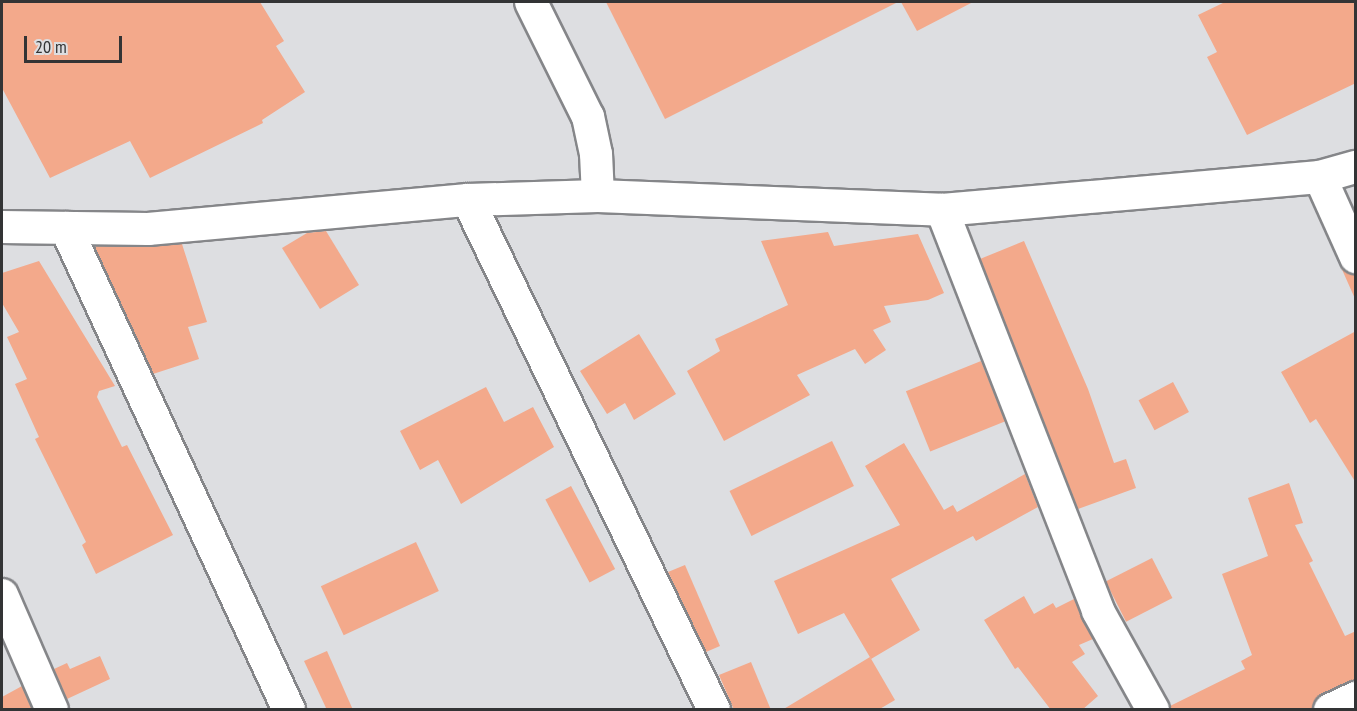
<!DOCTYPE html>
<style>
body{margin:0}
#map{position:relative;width:1357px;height:711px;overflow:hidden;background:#dddee1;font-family:"PT Sans Narrow",sans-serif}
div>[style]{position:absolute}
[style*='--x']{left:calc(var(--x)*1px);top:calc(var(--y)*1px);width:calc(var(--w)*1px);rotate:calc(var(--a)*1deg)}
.building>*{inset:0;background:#f3a98b;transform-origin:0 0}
.roads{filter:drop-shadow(2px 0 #858689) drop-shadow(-2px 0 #858689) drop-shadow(0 2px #858689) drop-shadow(0 -2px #858689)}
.minor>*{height:32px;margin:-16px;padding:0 16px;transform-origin:16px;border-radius:16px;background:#fff}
span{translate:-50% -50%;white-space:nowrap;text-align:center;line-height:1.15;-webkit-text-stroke:6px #dddee1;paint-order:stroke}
.frame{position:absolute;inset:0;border:3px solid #333435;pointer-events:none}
.scale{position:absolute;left:24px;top:36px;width:98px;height:27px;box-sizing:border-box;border:3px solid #333435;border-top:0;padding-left:8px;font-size:18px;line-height:21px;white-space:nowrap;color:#333435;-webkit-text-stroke:4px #dddee1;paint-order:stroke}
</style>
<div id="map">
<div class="building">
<i style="clip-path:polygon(2px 2px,260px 2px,284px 41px,276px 46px,305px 92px,262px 120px,263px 123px,150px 178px,130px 141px,50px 178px,2px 88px)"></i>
<i style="clip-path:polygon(606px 2px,898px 2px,665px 119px)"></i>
<i style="clip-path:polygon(901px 2px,973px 2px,917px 31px)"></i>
<i style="clip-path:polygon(1225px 2px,1356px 2px,1356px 83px,1247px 135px,1207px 57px,1217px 52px,1198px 15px)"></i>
<i style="clip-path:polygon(1324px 229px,1340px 265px,1356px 275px,1356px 301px)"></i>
<i style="clip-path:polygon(326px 231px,359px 285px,320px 309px,282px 248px,307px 233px)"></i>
<i style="clip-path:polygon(828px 232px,834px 246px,918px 234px,944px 293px,928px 300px,884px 306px,891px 322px,873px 330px,886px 350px,865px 364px,855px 349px,797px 375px,810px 395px,724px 441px,687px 371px,720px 351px,715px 339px,788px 305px,761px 241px)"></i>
<i style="clip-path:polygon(1024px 241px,1088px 389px,1114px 463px,1126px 459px,1136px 488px,1078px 509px,980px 259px)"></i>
<i style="clip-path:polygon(182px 244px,207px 322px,188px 327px,199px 359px,153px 374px,94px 246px)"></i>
<i style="clip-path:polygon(39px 261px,115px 386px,99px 391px,97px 397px,122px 447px,127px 445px,173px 535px,96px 574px,82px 545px,86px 542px,35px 439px,39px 437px,15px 384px,27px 379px,7px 337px,19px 332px,2px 303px,2px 273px)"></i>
<i style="clip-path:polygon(1356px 331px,1356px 483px,1316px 419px,1310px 423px,1281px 372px)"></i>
<i style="clip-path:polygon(639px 334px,676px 394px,634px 420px,625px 403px,607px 414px,580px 371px)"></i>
<i style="left:981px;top:361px;width:65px;height:81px;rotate:68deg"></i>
<i style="left:1173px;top:382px;width:34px;height:39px;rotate:62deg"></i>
<i style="clip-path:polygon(486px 387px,504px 422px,533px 407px,554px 447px,461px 504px,438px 460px,420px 470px,400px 431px)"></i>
<i style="left:832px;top:441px;width:50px;height:114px;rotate:64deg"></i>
<i style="clip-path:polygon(904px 443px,944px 510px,953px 505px,957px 512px,1025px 474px,1038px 507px,976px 541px,973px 536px,891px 579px,920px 630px,871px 659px,844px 613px,798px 634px,774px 581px,900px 525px,865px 466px)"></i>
<i style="clip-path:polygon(1289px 483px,1303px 523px,1295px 525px,1313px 561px,1309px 563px,1345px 636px,1356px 631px,1356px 680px,1322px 694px,1312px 710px,1171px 710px,1170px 706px,1245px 669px,1241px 661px,1252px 655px,1222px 574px,1268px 556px,1248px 498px)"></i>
<i style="left:571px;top:486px;width:94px;height:29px;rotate:62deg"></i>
<i style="left:416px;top:542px;width:54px;height:105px;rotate:65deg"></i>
<i style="left:1152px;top:558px;width:45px;height:52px;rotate:63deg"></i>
<i style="clip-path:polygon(685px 565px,720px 646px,706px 652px,668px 572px)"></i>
<i style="clip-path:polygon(1024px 596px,1034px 614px,1053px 603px,1056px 608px,1074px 599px,1093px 639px,1079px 645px,1085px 654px,1072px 662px,1098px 696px,1082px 710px,1051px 710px,1018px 667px,1015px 669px,984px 620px)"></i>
<i style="clip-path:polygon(327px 651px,353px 710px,327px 710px,304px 661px)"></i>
<i style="clip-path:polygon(100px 656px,110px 679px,67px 699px,54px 669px,67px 663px,70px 669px)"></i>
<i style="clip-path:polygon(870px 657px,895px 700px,878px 710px,782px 710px)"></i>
<i style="clip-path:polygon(751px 662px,771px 710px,734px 710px,719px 675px)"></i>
<i style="clip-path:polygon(22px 686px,32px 710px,2px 710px,2px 697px)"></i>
</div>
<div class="roads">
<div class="minor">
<i style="--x:1320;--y:177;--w:88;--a:65.8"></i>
<i style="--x:598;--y:196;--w:344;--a:2.3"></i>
<i style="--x:942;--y:210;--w:379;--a:-5"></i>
<i style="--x:1320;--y:177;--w:37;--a:-16"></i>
<i style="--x:468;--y:200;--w:566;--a:64.25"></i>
<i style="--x:942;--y:210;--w:430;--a:68.7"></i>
<i style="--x:1098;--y:611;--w:113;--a:60.9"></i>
<i style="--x:2;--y:227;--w:146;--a:0.8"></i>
<i style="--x:148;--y:229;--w:321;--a:-5.2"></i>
<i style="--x:468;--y:200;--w:130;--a:-1.8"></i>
<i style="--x:598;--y:196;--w:42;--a:-92.7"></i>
<i style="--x:596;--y:154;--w:38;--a:-102"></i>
<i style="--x:588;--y:117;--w:128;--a:-116.4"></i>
<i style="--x:66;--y:228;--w:531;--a:65.17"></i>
<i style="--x:2;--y:595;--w:125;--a:66.5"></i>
<i style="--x:1330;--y:710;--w:29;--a:-25"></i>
</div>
</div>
<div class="frame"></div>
<div class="scale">20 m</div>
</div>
